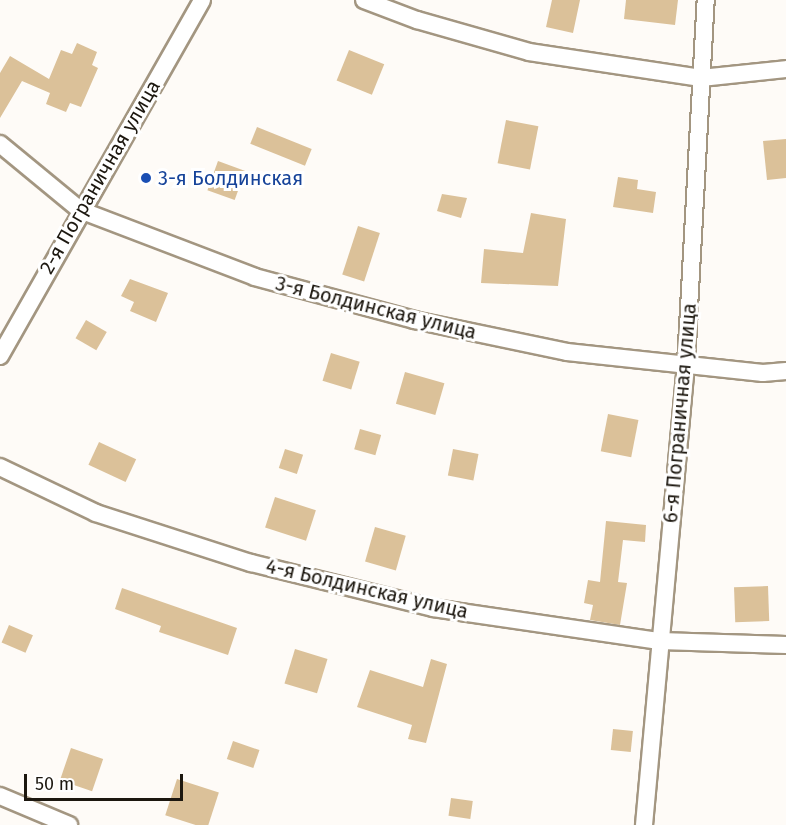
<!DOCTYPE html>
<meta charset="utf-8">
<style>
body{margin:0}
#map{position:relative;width:786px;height:825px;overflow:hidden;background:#fefbf7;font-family:"Fira Sans",sans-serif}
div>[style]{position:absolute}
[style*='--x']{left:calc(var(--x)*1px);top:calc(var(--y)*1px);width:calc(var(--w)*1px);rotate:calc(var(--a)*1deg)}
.building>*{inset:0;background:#dbc199;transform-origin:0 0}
.roads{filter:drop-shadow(2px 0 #a39681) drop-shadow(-2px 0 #a39681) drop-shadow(0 2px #a39681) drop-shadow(0 -2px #a39681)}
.minor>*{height:16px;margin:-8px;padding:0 8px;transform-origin:8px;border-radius:8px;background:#fff}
.dots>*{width:16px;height:16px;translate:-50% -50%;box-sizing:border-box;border:3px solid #fff;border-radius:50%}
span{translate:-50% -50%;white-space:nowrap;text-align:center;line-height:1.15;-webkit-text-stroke:6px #fff;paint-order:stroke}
.street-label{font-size:20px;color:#1c170f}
.transit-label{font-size:20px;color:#164399}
.left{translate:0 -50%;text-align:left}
.scale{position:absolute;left:24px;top:774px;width:159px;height:27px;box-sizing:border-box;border:3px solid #1c170f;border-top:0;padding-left:8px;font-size:18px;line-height:21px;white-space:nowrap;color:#1c170f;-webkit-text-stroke:4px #fff;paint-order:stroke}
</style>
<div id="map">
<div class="building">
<i style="clip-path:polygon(552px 0,580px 0,573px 33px,546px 27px)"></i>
<i style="clip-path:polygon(626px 0,678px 0,675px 25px,624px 19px)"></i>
<i style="clip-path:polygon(77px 43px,97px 52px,92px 65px,98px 68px,81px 107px,70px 103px,66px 112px,46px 104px,50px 93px,22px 81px,0 118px,0 73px,10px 56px,49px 79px,61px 50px,72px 54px)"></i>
<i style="left:349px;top:50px;width:38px;height:33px;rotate:22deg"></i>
<i style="left:506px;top:120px;width:33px;height:44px;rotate:11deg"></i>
<i style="left:257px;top:127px;width:59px;height:18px;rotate:22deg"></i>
<i style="clip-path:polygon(786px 139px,786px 178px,767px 180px,763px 141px)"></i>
<i style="left:218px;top:161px;width:29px;height:31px;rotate:20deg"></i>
<i style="clip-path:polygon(618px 177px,638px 180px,637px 189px,656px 192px,653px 213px,613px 207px)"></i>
<i style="clip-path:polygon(442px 194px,467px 198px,461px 218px,437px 211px)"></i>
<i style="clip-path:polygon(531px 213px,566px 219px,558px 286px,481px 283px,484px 249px,523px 253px)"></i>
<i style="left:358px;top:226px;width:23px;height:51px;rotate:18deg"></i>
<i style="clip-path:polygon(130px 279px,168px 293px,156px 322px,130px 311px,134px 302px,121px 296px)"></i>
<i style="left:86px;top:320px;width:24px;height:21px;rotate:30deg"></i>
<i style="left:331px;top:353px;width:30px;height:29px;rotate:17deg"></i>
<i style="left:405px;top:372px;width:41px;height:33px;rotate:16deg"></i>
<i style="left:608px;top:414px;width:31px;height:38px;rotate:11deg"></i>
<i style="left:360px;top:429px;width:22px;height:21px;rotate:16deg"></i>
<i style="left:99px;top:442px;width:41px;height:25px;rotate:25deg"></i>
<i style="left:285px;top:449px;width:19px;height:20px;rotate:18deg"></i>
<i style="left:453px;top:449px;width:26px;height:27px;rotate:11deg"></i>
<i style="left:275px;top:497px;width:43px;height:32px;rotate:18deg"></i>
<i style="clip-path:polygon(606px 521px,646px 525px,645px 542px,623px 540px,618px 582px,627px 583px,620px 625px,590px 620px,593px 605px,584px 603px,588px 580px,600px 582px)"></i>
<i style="left:375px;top:527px;width:32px;height:36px;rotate:16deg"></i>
<i style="left:768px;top:586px;width:35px;height:34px;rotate:88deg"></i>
<i style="clip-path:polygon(122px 588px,237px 628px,228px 655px,159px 632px,161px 626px,115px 609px)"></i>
<i style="left:9px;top:625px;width:26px;height:19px;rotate:23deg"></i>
<i style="left:295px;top:649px;width:34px;height:36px;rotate:17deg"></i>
<i style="clip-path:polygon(431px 659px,447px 664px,426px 743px,408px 739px,412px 725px,357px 707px,370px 670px,423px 687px)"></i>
<i style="left:613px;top:729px;width:20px;height:21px;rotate:6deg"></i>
<i style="left:233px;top:741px;width:28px;height:19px;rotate:19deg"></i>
<i style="left:71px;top:748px;width:34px;height:34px;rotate:19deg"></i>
<i style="left:177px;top:779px;width:44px;height:38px;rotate:18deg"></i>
<i style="left:451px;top:798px;width:22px;height:18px;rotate:8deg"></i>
</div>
<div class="roads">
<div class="minor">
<i style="--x:364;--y:0;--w:57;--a:20.7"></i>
<i style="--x:417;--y:20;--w:116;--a:15.9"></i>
<i style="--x:529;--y:52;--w:174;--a:8.6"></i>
<i style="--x:701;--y:78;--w:85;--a:-6"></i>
<i style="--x:0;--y:144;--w:104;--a:39.5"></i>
<i style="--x:80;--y:210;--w:187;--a:20.9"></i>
<i style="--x:255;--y:277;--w:165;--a:15.1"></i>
<i style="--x:414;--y:320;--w:156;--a:11.8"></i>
<i style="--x:567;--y:352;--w:197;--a:6.1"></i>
<i style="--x:763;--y:373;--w:23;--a:-5"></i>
<i style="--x:0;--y:356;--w:409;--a:-60.4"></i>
<i style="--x:0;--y:467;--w:106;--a:25.6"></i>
<i style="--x:96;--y:513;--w:163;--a:17.9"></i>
<i style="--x:251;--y:563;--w:187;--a:13.9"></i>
<i style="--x:433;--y:608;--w:229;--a:8.3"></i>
<i style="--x:660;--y:641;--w:126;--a:1.8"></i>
<i style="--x:0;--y:796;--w:75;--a:22.8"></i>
<i style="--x:644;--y:825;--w:463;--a:-84.8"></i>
<i style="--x:686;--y:364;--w:365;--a:-86.9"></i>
</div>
</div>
<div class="dots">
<i style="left:146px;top:178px;background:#1a4fb4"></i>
</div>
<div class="street-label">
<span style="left:100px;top:177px;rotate:-60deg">2-я Пограничная улица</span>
<span style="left:376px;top:308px;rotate:14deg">3-я Болдинская улица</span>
<span style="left:680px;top:413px;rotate:-85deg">6-я Пограничная улица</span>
<span style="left:367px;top:589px;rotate:13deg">4-я Болдинская улица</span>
</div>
<div class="transit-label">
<span class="left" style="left:158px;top:178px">3-я Болдинская</span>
</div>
<div class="scale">50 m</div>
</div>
